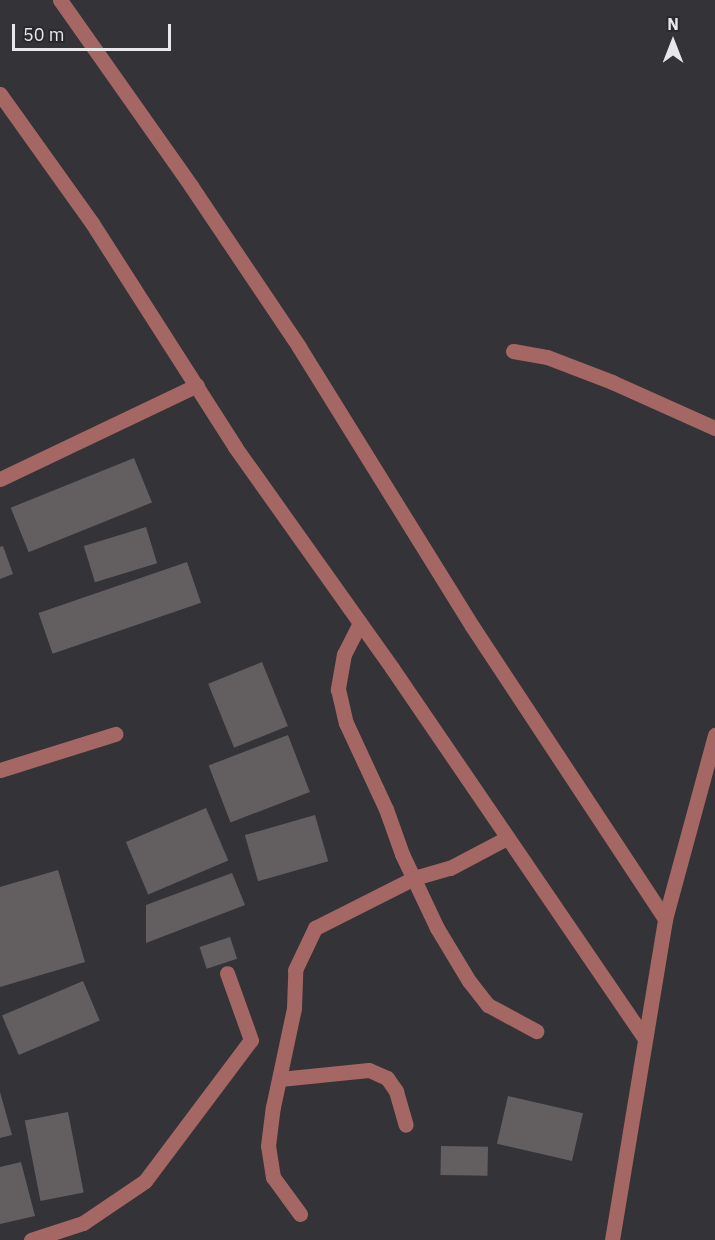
<!DOCTYPE html>
<style>
body{margin:0}
#map{position:relative;width:715px;height:1240px;overflow:hidden;background:#343337;font-family:"IBM Plex Sans",sans-serif}
div>[style]{position:absolute}
[style*='--x']{left:calc(var(--x)*1px);top:calc(var(--y)*1px);width:calc(var(--w)*1px);rotate:calc(var(--a)*1deg)}
.building>*{inset:0;background:#635f61;transform-origin:0 0}
.minor>*{height:15px;margin:-7.5px;padding:0 7.5px;transform-origin:7.5px;border-radius:7.5px;background:#a56763}
span{translate:-50% -50%;white-space:nowrap;text-align:center;line-height:1.15;-webkit-text-stroke:6px #2a292d;paint-order:stroke}
.north{position:absolute;left:643px;top:12px;width:60px;height:60px;-webkit-text-stroke:4px #2a292d;paint-order:stroke;rotate:0deg;font-size:16px;font-weight:700;line-height:24px;text-align:center;color:#e8e7ea}
.north::after{content:'';display:block;margin:auto;width:21px;height:27px;background:#e8e7ea;clip-path:polygon(50% 0,100% 100%,50% 72%,0 100%)}
.scale{position:absolute;left:12px;top:24px;width:159px;height:27px;box-sizing:border-box;border:3px solid #e8e7ea;border-top:0;padding-left:8px;font-size:18px;line-height:21px;white-space:nowrap;color:#e8e7ea;-webkit-text-stroke:4px #2a292d;paint-order:stroke}
</style>
<div id="map">
<div class="building">
<i style="left:134px;top:458px;width:48px;height:133px;rotate:68deg"></i>
<i style="left:146px;top:527px;width:38px;height:65px;rotate:73deg"></i>
<i style="clip-path:polygon(3px 546px,13px 574px,0 579px,0 547px)"></i>
<i style="left:187px;top:562px;width:43px;height:157px;rotate:71deg"></i>
<i style="left:262px;top:662px;width:69px;height:58px;rotate:68deg"></i>
<i style="left:288px;top:735px;width:61px;height:85px;rotate:69deg"></i>
<i style="left:206px;top:808px;width:57px;height:87px;rotate:67deg"></i>
<i style="left:315px;top:815px;width:48px;height:73px;rotate:74deg"></i>
<i style="clip-path:polygon(58px 870px,85px 962px,0 987px,0 887px)"></i>
<i style="clip-path:polygon(232px 873px,245px 905px,146px 943px,146px 905px)"></i>
<i style="left:230px;top:937px;width:23px;height:32px;rotate:72deg"></i>
<i style="left:83px;top:981px;width:43px;height:88px;rotate:67deg"></i>
<i style="clip-path:polygon(0 1092px,12px 1135px,0 1138px)"></i>
<i style="left:508px;top:1096px;width:77px;height:49px;rotate:13deg"></i>
<i style="left:68px;top:1112px;width:82px;height:44px;rotate:79deg"></i>
<i style="left:441px;top:1146px;width:47px;height:29px;rotate:1deg"></i>
<i style="clip-path:polygon(21px 1162px,35px 1216px,0 1224px,0 1167px)"></i>
</div>
<div class="minor">
<i style="--x:60;--y:0;--w:228;--a:54.8"></i>
<i style="--x:191;--y:186;--w:194;--a:56.1"></i>
<i style="--x:299;--y:347;--w:328;--a:58.2"></i>
<i style="--x:472;--y:626;--w:351;--a:56.6"></i>
<i style="--x:0;--y:94;--w:158;--a:54.5"></i>
<i style="--x:92;--y:223;--w:266;--a:57.4"></i>
<i style="--x:235;--y:447;--w:271;--a:54.6"></i>
<i style="--x:392;--y:668;--w:448;--a:55.7"></i>
<i style="--x:513;--y:351;--w:35;--a:10"></i>
<i style="--x:547;--y:357;--w:70;--a:21"></i>
<i style="--x:612;--y:382;--w:113;--a:24.1"></i>
<i style="--x:0;--y:479;--w:218;--a:-25.5"></i>
<i style="--x:360;--y:623;--w:35;--a:117"></i>
<i style="--x:344;--y:654;--w:36;--a:100"></i>
<i style="--x:338;--y:689;--w:35;--a:77"></i>
<i style="--x:346;--y:723;--w:95;--a:65.1"></i>
<i style="--x:386;--y:809;--w:48;--a:70.4"></i>
<i style="--x:402;--y:854;--w:82;--a:64.7"></i>
<i style="--x:437;--y:928;--w:62;--a:58.9"></i>
<i style="--x:469;--y:981;--w:31;--a:52"></i>
<i style="--x:488;--y:1005;--w:55;--a:28.4"></i>
<i style="--x:0;--y:770;--w:121;--a:-17.4"></i>
<i style="--x:280;--y:1079;--w:89;--a:-5.8"></i>
<i style="--x:369;--y:1070;--w:20;--a:24"></i>
<i style="--x:387;--y:1078;--w:16;--a:55"></i>
<i style="--x:396;--y:1091;--w:35;--a:74"></i>
<i style="--x:300;--y:1214;--w:46;--a:-126.1"></i>
<i style="--x:273;--y:1177;--w:31;--a:-99"></i>
<i style="--x:268;--y:1146;--w:39;--a:-83"></i>
<i style="--x:273;--y:1107;--w:101;--a:-78"></i>
<i style="--x:294;--y:1008;--w:38;--a:-88"></i>
<i style="--x:295;--y:970;--w:47;--a:-64.5"></i>
<i style="--x:315;--y:928;--w:111;--a:-26.8"></i>
<i style="--x:414;--y:878;--w:37;--a:-16"></i>
<i style="--x:450;--y:868;--w:64;--a:-27.8"></i>
<i style="--x:31;--y:1240;--w:55;--a:-18.1"></i>
<i style="--x:83;--y:1223;--w:75;--a:-34.1"></i>
<i style="--x:145;--y:1181;--w:176;--a:-53.1"></i>
<i style="--x:251;--y:1040;--w:71;--a:-109.7"></i>
<i style="--x:612;--y:1240;--w:325;--a:-80.6"></i>
<i style="--x:665;--y:919;--w:191;--a:-74.8"></i>
</div>
<div class="north">N</div>
<div class="scale">50 m</div>
</div>
